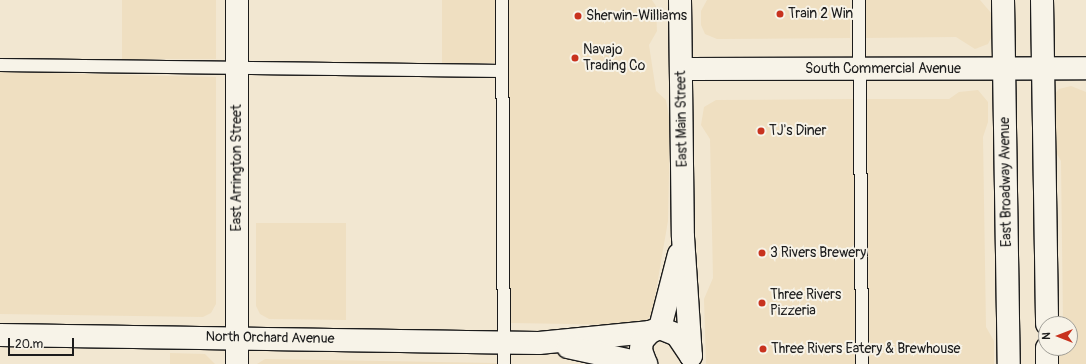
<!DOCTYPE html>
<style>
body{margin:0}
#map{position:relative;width:1086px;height:364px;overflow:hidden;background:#f2e7d1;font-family:Pangolin,sans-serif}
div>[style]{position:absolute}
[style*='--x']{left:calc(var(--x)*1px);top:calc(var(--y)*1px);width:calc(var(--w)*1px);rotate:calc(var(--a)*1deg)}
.built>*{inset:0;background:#efdfc1;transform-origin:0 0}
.roads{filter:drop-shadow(1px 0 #1c1c1c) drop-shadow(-1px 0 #1c1c1c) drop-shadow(0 1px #1c1c1c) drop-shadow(0 -1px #1c1c1c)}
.service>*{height:12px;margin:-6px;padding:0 6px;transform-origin:6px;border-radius:6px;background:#f7f3e8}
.minor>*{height:22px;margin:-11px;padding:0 11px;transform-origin:11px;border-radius:11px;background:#f7f3e8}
.tertiary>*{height:22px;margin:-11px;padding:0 11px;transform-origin:11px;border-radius:11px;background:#f7f3e8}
.secondary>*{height:22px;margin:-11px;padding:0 11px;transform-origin:11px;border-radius:11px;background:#f7f3e8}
.primary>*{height:22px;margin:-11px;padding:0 11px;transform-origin:11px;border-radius:11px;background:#f7f3e8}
.dots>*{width:11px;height:11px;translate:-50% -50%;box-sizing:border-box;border:2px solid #f7f3e8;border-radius:50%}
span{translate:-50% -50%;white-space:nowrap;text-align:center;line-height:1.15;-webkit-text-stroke:4px #f7f3e8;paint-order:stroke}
.poi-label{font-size:14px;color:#1c1c1c}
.left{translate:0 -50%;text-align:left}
.street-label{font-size:14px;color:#1c1c1c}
.north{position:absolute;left:1038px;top:316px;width:40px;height:40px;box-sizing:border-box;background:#f7f3e8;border:1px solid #9f9d96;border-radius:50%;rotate:270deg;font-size:11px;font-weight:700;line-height:16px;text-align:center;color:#1c1c1c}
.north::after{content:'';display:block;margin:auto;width:14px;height:18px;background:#c8321e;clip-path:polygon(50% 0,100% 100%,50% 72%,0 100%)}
.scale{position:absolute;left:8px;top:338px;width:66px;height:18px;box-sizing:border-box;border:2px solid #1c1c1c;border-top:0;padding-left:5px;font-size:12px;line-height:14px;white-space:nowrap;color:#1c1c1c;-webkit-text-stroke:3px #f7f3e8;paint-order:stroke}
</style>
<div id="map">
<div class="built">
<i style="left:122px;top:0;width:94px;height:59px"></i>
<i style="left:442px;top:0;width:54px;height:63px"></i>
<i style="clip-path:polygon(508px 0,652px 0,656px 6px,657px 31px,649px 45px,656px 91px,666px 100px,670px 122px,668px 221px,652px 314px,645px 322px,634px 325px,509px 323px)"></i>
<i style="clip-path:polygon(707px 0,850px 0,850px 38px,717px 39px,705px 34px,701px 25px,701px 11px)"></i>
<i style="clip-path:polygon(864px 0,980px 0,992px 14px,993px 34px,988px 44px,975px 49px,956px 37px,864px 38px)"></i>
<i style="clip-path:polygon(0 72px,216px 77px,216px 304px,211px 313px,203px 317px,0 314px)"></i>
<i style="clip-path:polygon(1071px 86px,1086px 92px,1086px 364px,1057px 364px,1059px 348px,1070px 348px,1070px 324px,1063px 324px,1061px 161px,1054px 149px,1054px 95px,1059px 89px)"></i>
<i style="clip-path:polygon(978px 90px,988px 102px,988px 122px,983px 137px,986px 327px,994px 341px,994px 364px,869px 364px,867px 99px,949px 99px,959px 92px)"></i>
<i style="clip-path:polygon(854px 99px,856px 364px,706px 364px,704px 299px,713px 278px,710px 139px,701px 125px,704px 107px,716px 100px)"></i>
<i style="clip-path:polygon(256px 223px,346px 223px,346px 320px,269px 319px,260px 314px,256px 306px)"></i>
<i style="clip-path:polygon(170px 353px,205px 354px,215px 364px,170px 364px)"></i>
<i style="clip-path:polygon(265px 359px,497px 363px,497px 364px,257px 364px)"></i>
</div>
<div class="roads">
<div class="service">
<i style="--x:502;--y:0;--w:364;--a:89.7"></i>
<i style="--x:859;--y:0;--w:364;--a:89.5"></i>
<i style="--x:0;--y:65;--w:502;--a:0.68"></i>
</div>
<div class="minor">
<i style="--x:681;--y:69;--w:405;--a:-0.1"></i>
</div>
<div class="tertiary">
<i style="--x:0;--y:335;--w:539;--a:0.85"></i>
<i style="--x:539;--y:343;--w:112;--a:-5.7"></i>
<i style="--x:568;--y:347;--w:80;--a:12.3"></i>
<i style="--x:237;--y:364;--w:364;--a:-90"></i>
</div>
<div class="secondary">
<i style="--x:680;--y:0;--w:237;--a:89.3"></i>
<i style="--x:683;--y:237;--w:119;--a:86.2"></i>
<i style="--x:660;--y:328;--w:76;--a:-75.6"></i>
<i style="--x:646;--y:364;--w:15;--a:-110"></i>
<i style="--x:641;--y:350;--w:9;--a:-84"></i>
<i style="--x:642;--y:341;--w:12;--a:-48"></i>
<i style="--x:650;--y:332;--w:11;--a:-22"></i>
<i style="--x:660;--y:328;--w:18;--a:22"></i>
<i style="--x:677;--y:335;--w:25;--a:56"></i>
</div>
<div class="primary">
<i style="--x:1003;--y:0;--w:364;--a:89.1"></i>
<i style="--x:1042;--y:0;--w:324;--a:89.1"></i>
<i style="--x:1047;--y:348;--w:16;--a:90"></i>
</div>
</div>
<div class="dots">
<i style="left:780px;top:14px;background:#c8321e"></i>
<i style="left:578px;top:16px;background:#c8321e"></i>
<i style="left:575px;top:58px;background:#c8321e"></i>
<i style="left:761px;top:131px;background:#c8321e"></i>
<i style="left:762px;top:253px;background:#c8321e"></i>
<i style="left:762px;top:303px;background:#c8321e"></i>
<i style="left:763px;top:349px;background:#c8321e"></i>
</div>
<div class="poi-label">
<span class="left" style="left:788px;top:14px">Train 2 Win</span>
<span class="left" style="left:586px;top:16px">Sherwin-Williams</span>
<span class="left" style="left:583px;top:58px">Navajo<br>Trading Co</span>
<span class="left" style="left:769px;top:131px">TJ's Diner</span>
<span class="left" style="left:770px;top:253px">3 Rivers Brewery</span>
<span class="left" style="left:770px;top:303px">Three Rivers<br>Pizzeria</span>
<span class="left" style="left:771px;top:349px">Three Rivers Eatery &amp; Brewhouse</span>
</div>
<div class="street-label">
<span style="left:883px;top:69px">South Commercial Avenue</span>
<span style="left:682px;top:119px;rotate:-91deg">East Main Street</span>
<span style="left:237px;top:168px;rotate:-90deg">East Arrington Street</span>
<span style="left:1006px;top:182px;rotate:-91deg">East Broadway Avenue</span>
<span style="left:270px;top:338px;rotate:1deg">North Orchard Avenue</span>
</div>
<div class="north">N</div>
<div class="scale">20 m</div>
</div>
